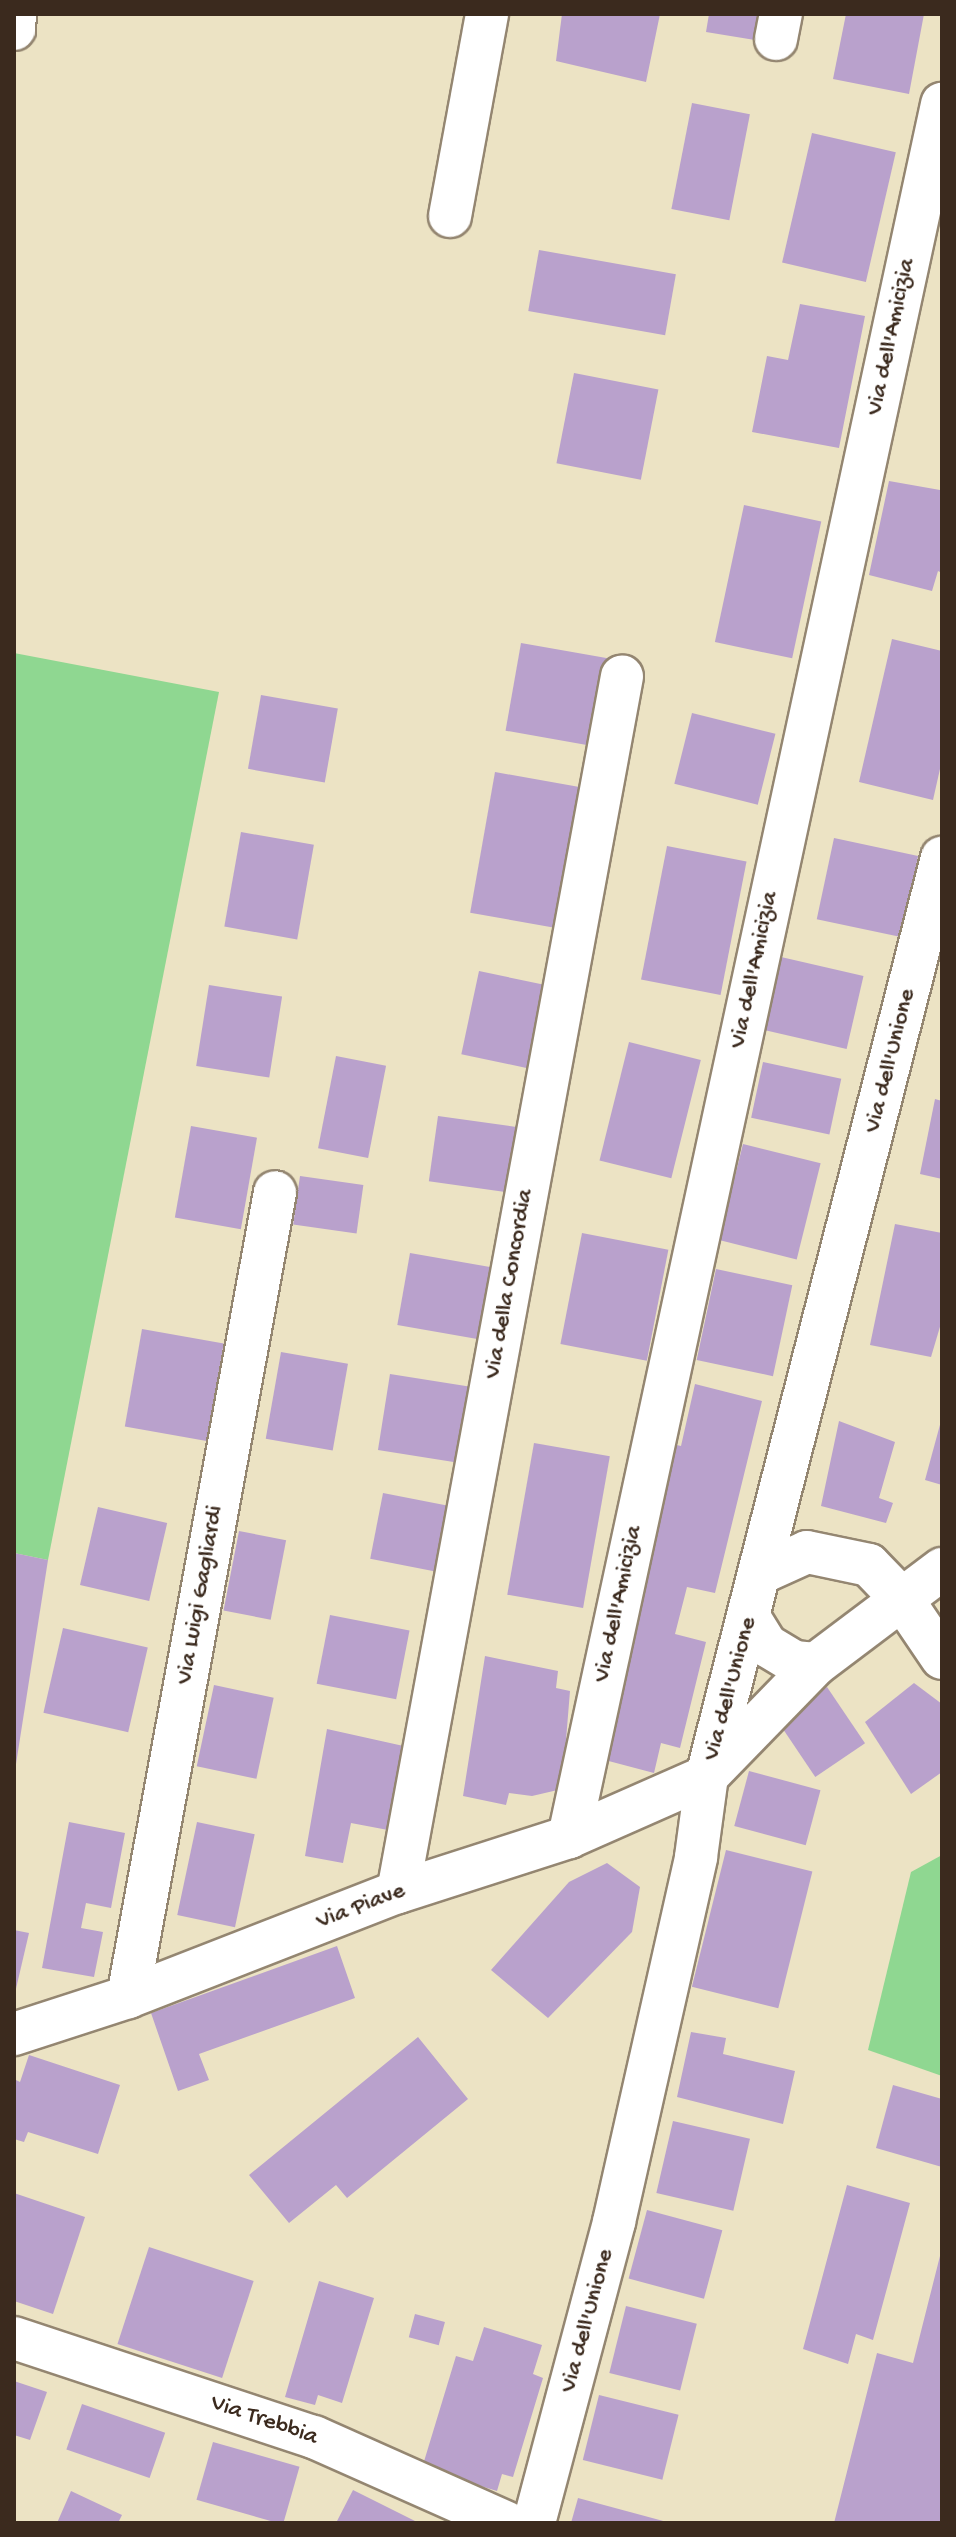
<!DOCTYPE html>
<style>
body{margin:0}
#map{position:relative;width:956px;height:2537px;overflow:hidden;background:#ece3c4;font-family:"Gochi Hand",sans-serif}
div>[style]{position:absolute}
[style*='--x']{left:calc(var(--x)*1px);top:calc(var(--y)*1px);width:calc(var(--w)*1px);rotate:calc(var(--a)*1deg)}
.green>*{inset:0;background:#8fd791}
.building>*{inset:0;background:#b9a1cc;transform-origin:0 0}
.roads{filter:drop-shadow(2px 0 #948671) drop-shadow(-2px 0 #948671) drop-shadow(0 2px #948671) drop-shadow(0 -2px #948671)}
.minor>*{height:42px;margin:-21px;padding:0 21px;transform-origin:21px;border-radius:21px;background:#fff}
span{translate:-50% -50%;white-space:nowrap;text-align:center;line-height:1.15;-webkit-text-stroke:6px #fff;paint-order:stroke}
.street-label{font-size:24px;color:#3b2a1e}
.frame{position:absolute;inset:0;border:16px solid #3b2a1e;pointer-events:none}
</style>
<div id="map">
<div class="green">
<i style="clip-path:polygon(14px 653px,219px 692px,48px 1560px,14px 1553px)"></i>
<i style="clip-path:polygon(942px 1855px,942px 2076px,868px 2050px,911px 1872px)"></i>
</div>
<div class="building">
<i style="clip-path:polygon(562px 14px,660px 14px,646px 82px,556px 61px)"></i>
<i style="clip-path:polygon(709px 14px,765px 14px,761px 41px,706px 32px)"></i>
<i style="clip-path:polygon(846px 14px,924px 14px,909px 94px,833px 79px)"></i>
<i style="left:692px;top:103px;width:59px;height:108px;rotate:11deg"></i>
<i style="left:812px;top:133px;width:86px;height:133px;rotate:13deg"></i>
<i style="left:539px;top:250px;width:139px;height:62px;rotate:10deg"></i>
<i style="clip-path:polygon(800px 304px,865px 316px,839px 448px,752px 432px,767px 356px,788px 360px)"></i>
<i style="left:574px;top:373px;width:86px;height:92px;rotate:11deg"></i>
<i style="clip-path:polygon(889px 481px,940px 490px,942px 573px,938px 571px,932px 591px,869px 575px)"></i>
<i style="left:744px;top:505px;width:79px;height:140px;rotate:12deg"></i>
<i style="clip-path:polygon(892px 639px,942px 651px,942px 760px,933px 800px,859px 782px)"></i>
<i style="left:521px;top:643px;width:91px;height:89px;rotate:10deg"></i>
<i style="left:261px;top:695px;width:78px;height:75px;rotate:10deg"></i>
<i style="left:692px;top:713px;width:86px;height:73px;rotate:14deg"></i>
<i style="left:495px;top:772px;width:90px;height:143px;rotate:10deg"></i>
<i style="left:241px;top:832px;width:74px;height:96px;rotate:10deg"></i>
<i style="left:834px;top:838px;width:86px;height:83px;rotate:12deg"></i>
<i style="left:667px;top:846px;width:81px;height:136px;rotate:11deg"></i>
<i style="left:768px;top:954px;width:98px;height:75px;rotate:13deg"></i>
<i style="left:479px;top:971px;width:69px;height:85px;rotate:12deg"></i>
<i style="left:209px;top:985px;width:74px;height:82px;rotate:9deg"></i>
<i style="left:629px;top:1042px;width:74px;height:122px;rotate:14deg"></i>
<i style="left:336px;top:1056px;width:51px;height:94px;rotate:11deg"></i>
<i style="left:763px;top:1062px;width:80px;height:57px;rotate:12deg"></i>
<i style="clip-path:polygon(935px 1099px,942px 1101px,942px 1179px,920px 1174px)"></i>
<i style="left:438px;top:1116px;width:79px;height:66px;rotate:8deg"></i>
<i style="left:191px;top:1126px;width:67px;height:93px;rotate:10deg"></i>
<i style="left:743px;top:1144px;width:80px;height:99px;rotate:14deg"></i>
<i style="left:300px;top:1176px;width:64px;height:49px;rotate:8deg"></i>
<i style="clip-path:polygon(895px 1224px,942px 1233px,942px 1320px,931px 1357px,870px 1345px)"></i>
<i style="left:582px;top:1233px;width:88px;height:113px;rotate:11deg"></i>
<i style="left:410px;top:1253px;width:87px;height:73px;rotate:10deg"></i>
<i style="left:716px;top:1269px;width:78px;height:93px;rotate:12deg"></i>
<i style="left:142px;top:1329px;width:83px;height:99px;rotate:10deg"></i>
<i style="left:281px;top:1352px;width:68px;height:88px;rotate:10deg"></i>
<i style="left:390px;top:1374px;width:83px;height:77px;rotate:9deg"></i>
<i style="clip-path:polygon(695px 1384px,762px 1401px,715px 1593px,687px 1587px,675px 1634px,706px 1642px,680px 1748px,661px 1743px,654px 1773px,601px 1759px,663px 1442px,681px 1446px)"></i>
<i style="clip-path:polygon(839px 1421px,895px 1442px,879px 1498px,893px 1503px,886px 1523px,821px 1506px)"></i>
<i style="clip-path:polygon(941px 1421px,942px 1421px,942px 1485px,925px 1480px)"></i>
<i style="left:534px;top:1443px;width:77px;height:154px;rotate:10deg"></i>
<i style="left:383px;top:1493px;width:69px;height:67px;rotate:11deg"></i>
<i style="left:98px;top:1507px;width:71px;height:80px;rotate:13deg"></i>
<i style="left:239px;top:1531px;width:48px;height:81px;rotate:11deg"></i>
<i style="clip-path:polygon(14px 1553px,48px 1560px,16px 1764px,14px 1764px)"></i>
<i style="left:330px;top:1615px;width:81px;height:70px;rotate:11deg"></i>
<i style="left:63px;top:1628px;width:87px;height:87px;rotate:13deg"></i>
<i style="clip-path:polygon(485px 1656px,558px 1671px,556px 1688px,570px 1691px,562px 1789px,532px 1796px,509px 1793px,506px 1805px,463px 1796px)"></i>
<i style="clip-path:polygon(914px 1683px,942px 1704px,942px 1772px,911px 1794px,865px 1722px)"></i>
<i style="left:214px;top:1685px;width:61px;height:83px;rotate:12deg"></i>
<i style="left:827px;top:1687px;width:68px;height:60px;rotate:56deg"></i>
<i style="clip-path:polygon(327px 1729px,408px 1747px,388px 1830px,351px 1823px,343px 1863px,305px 1856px)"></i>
<i style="left:749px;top:1771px;width:74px;height:57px;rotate:15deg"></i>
<i style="clip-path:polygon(69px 1822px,125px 1833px,111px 1908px,86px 1903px,81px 1928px,103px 1932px,94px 1977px,42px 1968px)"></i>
<i style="left:197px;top:1822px;width:59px;height:95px;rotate:12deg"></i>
<i style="left:726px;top:1850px;width:89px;height:141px;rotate:14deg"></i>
<i style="clip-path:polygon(607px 1863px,640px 1887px,632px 1932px,548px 2018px,491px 1970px,569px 1882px)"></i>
<i style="clip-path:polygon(14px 1930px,29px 1933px,15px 1993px,14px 1993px)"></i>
<i style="clip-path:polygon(337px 1946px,355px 1998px,199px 2054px,209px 2080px,178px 2091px,151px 2013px)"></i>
<i style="clip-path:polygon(691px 2032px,726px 2038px,723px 2054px,795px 2071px,783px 2124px,677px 2097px)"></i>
<i style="clip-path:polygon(418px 2037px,468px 2099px,347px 2198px,336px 2185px,289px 2223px,249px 2175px)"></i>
<i style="clip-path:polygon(29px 2055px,120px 2085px,98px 2154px,28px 2132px,24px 2142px,14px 2139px,14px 2079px,20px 2082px)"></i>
<i style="clip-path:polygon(893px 2085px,942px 2099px,942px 2167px,876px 2148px)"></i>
<i style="left:673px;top:2121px;width:79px;height:74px;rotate:13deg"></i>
<i style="clip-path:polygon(847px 2185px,910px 2203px,873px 2340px,856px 2334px,848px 2364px,803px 2349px)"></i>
<i style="clip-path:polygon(14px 2193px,85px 2217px,53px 2314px,14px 2301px)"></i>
<i style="left:647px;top:2210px;width:78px;height:71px;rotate:15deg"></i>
<i style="left:149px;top:2247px;width:110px;height:102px;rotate:18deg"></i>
<i style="clip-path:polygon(941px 2252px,942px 2523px,834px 2523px,877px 2353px,913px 2363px)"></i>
<i style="clip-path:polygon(319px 2281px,374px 2298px,342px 2403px,318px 2395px,315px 2405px,285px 2397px)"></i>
<i style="left:626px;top:2306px;width:73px;height:69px;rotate:14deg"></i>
<i style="left:415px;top:2314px;width:31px;height:24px;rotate:15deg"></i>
<i style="clip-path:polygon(484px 2327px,542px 2345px,533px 2374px,543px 2378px,513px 2477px,502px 2474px,497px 2491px,422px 2468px,456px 2356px,473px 2361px)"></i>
<i style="clip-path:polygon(14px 2381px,47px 2392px,30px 2440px,14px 2435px)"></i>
<i style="left:599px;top:2395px;width:82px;height:67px;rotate:14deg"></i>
<i style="left:82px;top:2404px;width:88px;height:48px;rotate:19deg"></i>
<i style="left:213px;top:2442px;width:90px;height:60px;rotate:16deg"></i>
<i style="clip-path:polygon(353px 2490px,419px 2523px,336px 2523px)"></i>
<i style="clip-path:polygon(71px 2491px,122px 2515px,118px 2523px,57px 2523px)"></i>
<i style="clip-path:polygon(578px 2498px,667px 2522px,667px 2523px,571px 2523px)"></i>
</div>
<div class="roads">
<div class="minor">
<i style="--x:14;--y:29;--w:15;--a:-86"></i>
<i style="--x:776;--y:39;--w:25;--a:-79"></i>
<i style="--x:450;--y:216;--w:205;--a:-79.6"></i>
<i style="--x:763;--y:1572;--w:48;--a:-24.4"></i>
<i style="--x:807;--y:1552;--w:63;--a:11.8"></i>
<i style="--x:869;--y:1565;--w:47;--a:45.9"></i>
<i style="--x:902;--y:1599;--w:71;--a:55.9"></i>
<i style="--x:750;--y:1619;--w:31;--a:58"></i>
<i style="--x:766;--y:1645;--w:33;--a:31"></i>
<i style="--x:794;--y:1662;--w:22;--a:5"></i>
<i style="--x:569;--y:1837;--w:1773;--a:-77.85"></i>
<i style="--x:398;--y:1892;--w:1236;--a:-79.56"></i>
<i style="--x:128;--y:1997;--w:818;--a:-79.65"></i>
<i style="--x:14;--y:2034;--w:120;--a:-18"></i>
<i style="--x:128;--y:1997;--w:290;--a:-21.3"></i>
<i style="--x:398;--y:1892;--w:180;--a:-17.8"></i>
<i style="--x:569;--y:1837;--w:151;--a:-23.8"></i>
<i style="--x:707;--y:1776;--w:156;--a:-45.8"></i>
<i style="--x:816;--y:1664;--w:158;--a:-37"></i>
<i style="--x:14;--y:2338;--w:316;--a:18.3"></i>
<i style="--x:314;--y:2437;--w:211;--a:24"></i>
<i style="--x:534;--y:2523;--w:311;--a:-75.1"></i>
<i style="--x:614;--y:2222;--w:374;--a:-77.3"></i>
<i style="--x:696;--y:1857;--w:82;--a:-82.3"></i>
<i style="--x:707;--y:1776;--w:948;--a:-75.64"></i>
</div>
</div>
<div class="street-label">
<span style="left:892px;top:337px;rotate:-78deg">Via dell'Amicizia</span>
<span style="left:755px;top:970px;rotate:-78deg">Via dell'Amicizia</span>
<span style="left:891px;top:1061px;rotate:-76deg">Via dell'Unione</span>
<span style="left:510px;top:1284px;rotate:-80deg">Via della Concordia</span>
<span style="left:201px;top:1595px;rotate:-80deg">Via Luigi Gagliardi</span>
<span style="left:619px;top:1604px;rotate:-78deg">Via dell'Amicizia</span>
<span style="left:731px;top:1689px;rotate:-75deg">Via dell'Unione</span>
<span style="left:361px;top:1907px;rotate:-21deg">Via Piave</span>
<span style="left:588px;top:2321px;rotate:-75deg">Via dell'Unione</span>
<span style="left:264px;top:2421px;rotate:19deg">Via Trebbia</span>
</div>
<div class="frame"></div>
</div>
